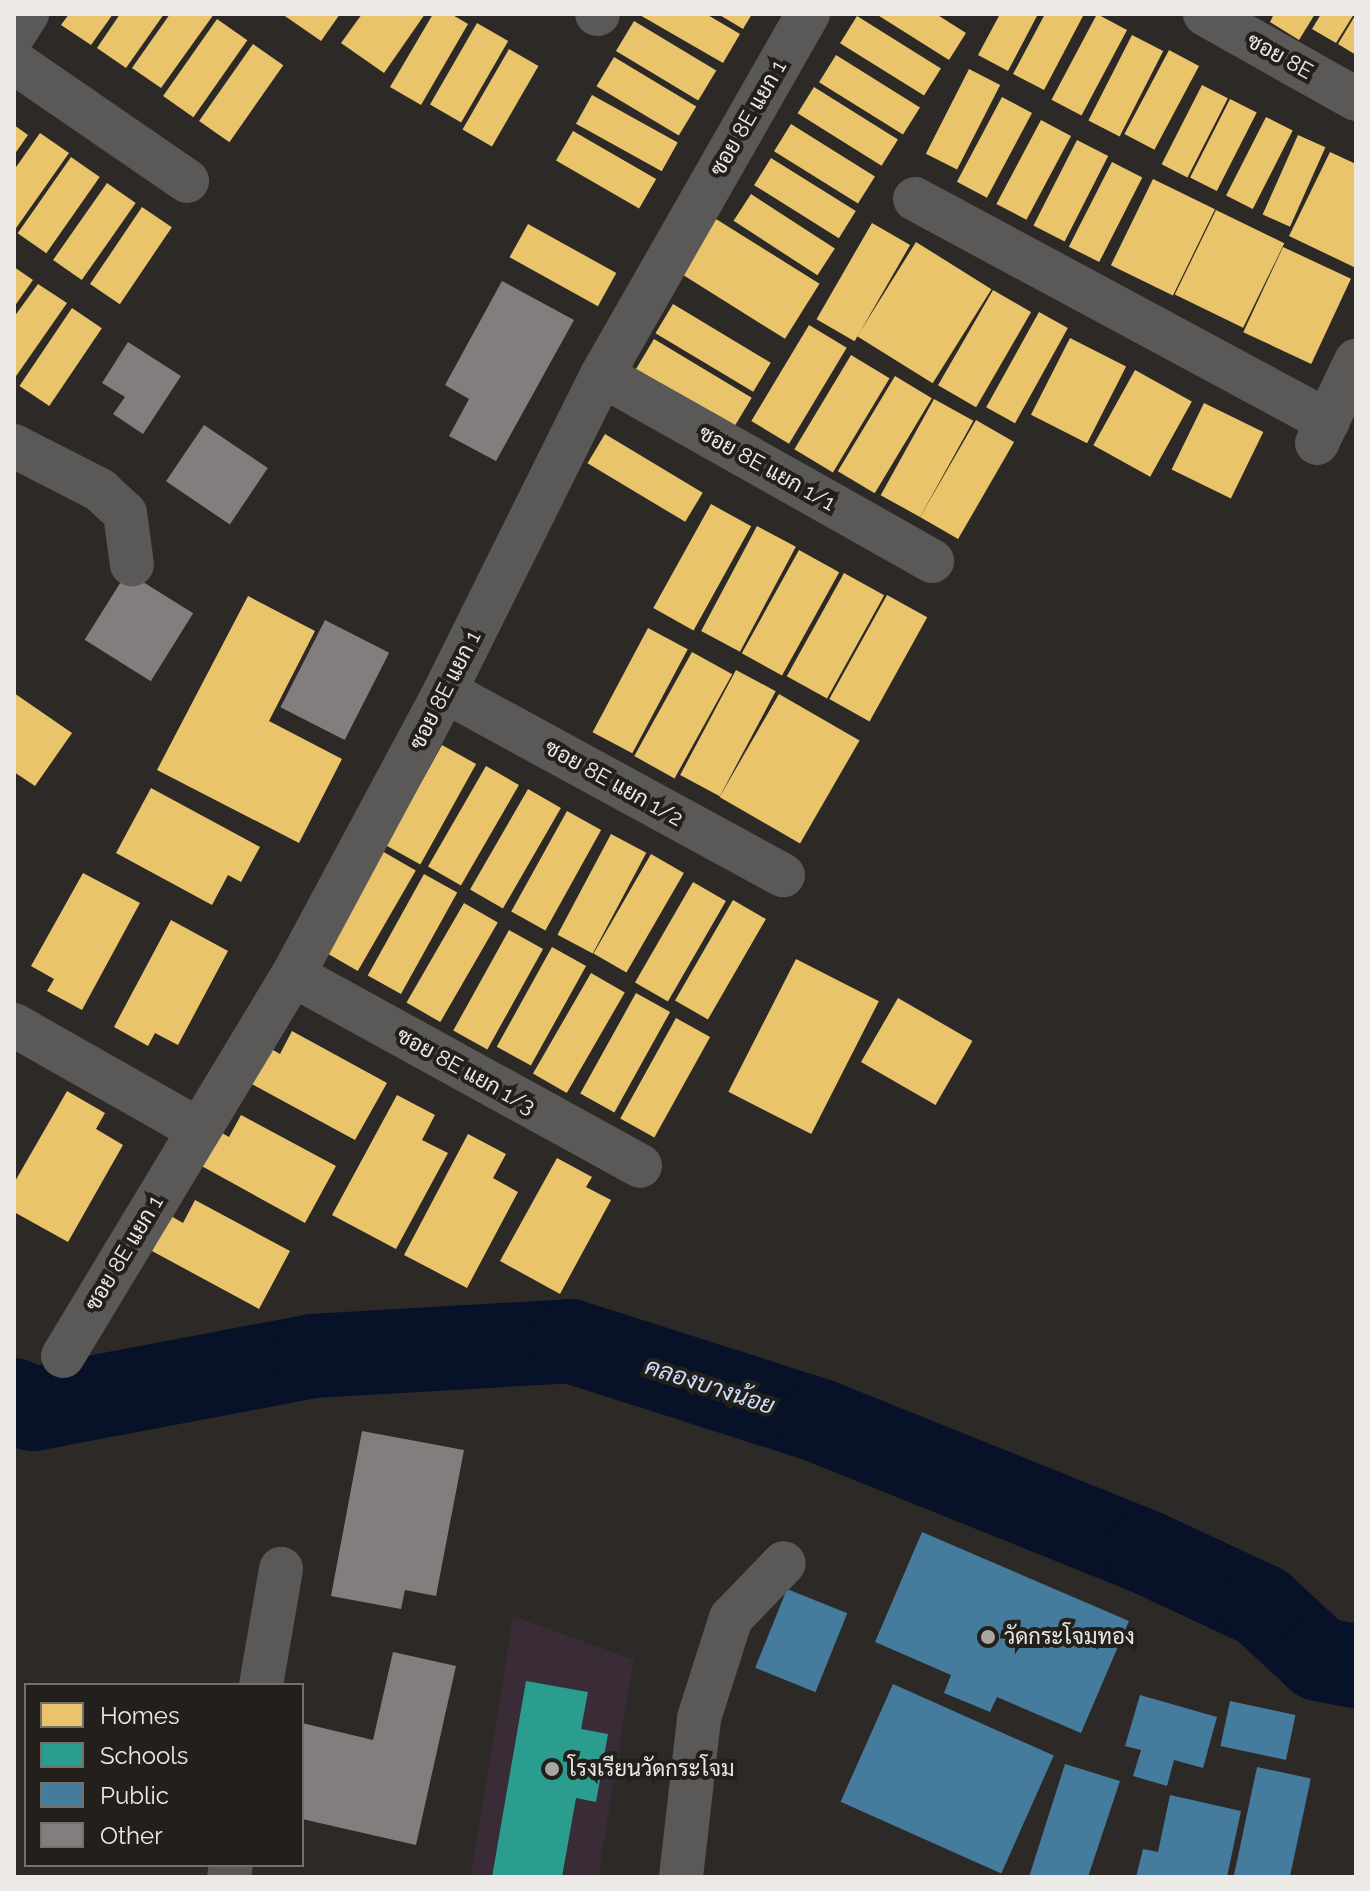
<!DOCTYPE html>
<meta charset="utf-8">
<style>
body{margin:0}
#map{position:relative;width:1370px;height:1891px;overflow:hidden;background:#2c2927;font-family:Raleway,Sarabun,sans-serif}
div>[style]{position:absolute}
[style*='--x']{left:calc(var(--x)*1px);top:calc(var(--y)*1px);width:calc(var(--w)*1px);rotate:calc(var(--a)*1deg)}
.education>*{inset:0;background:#392c36}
.homes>*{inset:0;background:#e9c46a;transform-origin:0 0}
.schools>*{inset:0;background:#2a9d8f}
.public>*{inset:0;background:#457b9d;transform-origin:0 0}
.river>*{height:84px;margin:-42px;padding:0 42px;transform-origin:42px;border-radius:42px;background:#071127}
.building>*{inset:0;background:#817e7d;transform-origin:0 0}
.street>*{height:44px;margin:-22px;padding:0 22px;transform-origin:22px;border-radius:22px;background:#5a5957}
.dots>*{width:22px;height:22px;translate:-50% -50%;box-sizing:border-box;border:4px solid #23201c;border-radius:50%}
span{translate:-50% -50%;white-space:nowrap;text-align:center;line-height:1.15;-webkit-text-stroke:8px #23201c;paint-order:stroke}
.street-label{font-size:22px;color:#ece9e7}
.poi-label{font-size:22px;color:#ece9e7}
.left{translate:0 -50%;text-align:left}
.water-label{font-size:24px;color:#cadeff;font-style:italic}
.frame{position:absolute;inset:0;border:16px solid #ece9e7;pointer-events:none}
.legend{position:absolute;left:24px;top:1683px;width:280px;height:184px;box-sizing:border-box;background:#23201c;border:2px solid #73706d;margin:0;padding:10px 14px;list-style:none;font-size:24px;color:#ece9e7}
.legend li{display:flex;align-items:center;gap:16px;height:40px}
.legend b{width:40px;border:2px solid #73706d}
</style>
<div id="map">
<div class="education">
<i style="clip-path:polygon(513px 1616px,634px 1660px,598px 1877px,471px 1877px)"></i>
</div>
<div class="homes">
<i style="clip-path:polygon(69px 14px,113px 14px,91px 45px,61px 25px)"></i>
<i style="clip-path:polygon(120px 14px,164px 14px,126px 68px,97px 48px)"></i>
<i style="clip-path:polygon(170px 14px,214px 14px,161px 88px,132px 68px)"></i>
<i style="clip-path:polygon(282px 14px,340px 14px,321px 41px)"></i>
<i style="clip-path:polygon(362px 14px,425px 14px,384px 73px,341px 43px)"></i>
<i style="clip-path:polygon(433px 14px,451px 14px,468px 24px,421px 105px,390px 87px)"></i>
<i style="clip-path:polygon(638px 14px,706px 14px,740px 34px,723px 63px)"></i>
<i style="clip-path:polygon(718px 14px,752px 14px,743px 29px)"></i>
<i style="clip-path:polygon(876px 14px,936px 14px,966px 33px,949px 60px)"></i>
<i style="clip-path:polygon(1000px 14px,1038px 14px,1008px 71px,978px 55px)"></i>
<i style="clip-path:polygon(1045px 14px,1084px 14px,1044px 90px,1013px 74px)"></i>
<i style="left:1097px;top:14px;width:34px;height:97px;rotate:28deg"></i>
<i style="clip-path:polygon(1274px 14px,1315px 14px,1299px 40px,1270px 22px)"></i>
<i style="clip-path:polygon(1321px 14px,1354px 14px,1336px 43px,1312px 29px)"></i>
<i style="clip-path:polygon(1356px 14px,1356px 55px,1338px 44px)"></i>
<i style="left:857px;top:16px;width:99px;height:32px;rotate:32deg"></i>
<i style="left:217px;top:19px;width:37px;height:94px;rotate:35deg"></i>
<i style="left:634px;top:21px;width:96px;height:35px;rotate:31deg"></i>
<i style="left:477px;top:23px;width:36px;height:94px;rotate:30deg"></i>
<i style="left:1132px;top:35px;width:35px;height:96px;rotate:27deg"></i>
<i style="left:253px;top:44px;width:37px;height:94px;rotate:35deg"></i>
<i style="left:509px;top:49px;width:34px;height:93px;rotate:30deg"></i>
<i style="left:1169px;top:50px;width:34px;height:95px;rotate:28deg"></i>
<i style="left:836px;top:55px;width:99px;height:32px;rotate:32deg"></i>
<i style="left:614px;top:57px;width:96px;height:34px;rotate:31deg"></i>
<i style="left:969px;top:69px;width:35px;height:95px;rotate:27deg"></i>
<i style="left:1202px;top:85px;width:29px;height:89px;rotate:27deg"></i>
<i style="left:814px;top:87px;width:99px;height:31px;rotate:32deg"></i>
<i style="left:592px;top:95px;width:98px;height:33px;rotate:29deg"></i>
<i style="left:1002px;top:97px;width:34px;height:96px;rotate:28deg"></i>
<i style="left:1230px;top:99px;width:30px;height:88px;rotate:27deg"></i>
<i style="left:1266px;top:117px;width:30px;height:88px;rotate:27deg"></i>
<i style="left:1041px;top:120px;width:34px;height:95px;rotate:28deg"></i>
<i style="left:791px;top:124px;width:99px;height:32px;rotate:32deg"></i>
<i style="clip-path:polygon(14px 125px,28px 135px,14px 155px)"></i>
<i style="left:573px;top:131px;width:96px;height:34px;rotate:30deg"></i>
<i style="clip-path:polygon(40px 133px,69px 153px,14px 231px,14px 170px)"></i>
<i style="left:1298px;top:135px;width:30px;height:87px;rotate:24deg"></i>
<i style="left:1077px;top:140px;width:35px;height:96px;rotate:27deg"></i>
<i style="clip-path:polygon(1330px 152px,1356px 164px,1356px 268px,1289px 236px)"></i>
<i style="left:71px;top:157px;width:35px;height:93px;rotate:35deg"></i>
<i style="left:771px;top:158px;width:100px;height:32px;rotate:32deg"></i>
<i style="left:1112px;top:162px;width:34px;height:95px;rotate:27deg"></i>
<i style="left:1153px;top:179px;width:69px;height:96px;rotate:26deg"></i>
<i style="left:107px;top:183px;width:35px;height:94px;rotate:35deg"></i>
<i style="left:751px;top:194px;width:100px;height:32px;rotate:33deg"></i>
<i style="left:142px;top:207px;width:36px;height:93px;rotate:34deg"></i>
<i style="left:1216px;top:210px;width:76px;height:94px;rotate:26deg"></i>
<i style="left:716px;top:219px;width:122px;height:65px;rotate:32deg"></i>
<i style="left:872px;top:223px;width:44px;height:111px;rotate:30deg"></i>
<i style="left:528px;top:224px;width:101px;height:38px;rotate:29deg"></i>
<i style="left:916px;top:242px;width:89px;height:111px;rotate:32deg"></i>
<i style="left:1283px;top:247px;width:75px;height:94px;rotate:25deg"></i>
<i style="clip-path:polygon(14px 267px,33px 280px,14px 307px)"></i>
<i style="clip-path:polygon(38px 284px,67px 303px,14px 379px,14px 317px)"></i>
<i style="left:993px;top:290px;width:44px;height:110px;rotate:30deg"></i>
<i style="left:673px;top:304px;width:114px;height:34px;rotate:31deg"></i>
<i style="left:72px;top:308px;width:36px;height:94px;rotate:34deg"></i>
<i style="left:1039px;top:312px;width:33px;height:109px;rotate:29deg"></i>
<i style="left:809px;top:325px;width:44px;height:112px;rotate:31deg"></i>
<i style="left:1070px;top:338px;width:63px;height:86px;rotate:27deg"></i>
<i style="left:654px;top:339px;width:114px;height:35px;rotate:31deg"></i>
<i style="left:851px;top:355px;width:45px;height:110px;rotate:31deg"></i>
<i style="left:1135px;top:370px;width:65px;height:86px;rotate:29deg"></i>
<i style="left:895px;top:376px;width:43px;height:111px;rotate:31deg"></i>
<i style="left:934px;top:399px;width:45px;height:110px;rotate:29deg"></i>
<i style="left:1204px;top:403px;width:66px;height:74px;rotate:26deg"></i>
<i style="left:976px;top:420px;width:44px;height:112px;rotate:30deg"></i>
<i style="left:605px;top:434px;width:114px;height:34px;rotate:31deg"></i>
<i style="left:711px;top:504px;width:46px;height:119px;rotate:29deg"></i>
<i style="left:757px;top:526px;width:44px;height:119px;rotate:28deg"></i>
<i style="left:799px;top:550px;width:46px;height:118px;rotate:29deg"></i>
<i style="left:844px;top:573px;width:46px;height:118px;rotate:29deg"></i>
<i style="left:887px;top:595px;width:46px;height:119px;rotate:29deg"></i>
<i style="clip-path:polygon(248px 596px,315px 631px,269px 721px,342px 759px,299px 843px,157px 770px)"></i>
<i style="left:648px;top:628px;width:45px;height:118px;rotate:28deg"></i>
<i style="left:692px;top:652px;width:46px;height:119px;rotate:29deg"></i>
<i style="left:736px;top:670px;width:45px;height:119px;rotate:28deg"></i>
<i style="clip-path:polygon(14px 693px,72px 733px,35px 786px,14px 772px)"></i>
<i style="left:779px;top:694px;width:93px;height:119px;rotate:30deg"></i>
<i style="left:442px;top:745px;width:39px;height:115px;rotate:29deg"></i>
<i style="left:486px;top:766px;width:38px;height:116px;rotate:30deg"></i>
<i style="clip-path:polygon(151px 788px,260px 847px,241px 882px,228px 875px,212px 905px,116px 853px)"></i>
<i style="left:528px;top:789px;width:38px;height:116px;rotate:30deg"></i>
<i style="left:567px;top:811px;width:39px;height:115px;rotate:29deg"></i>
<i style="left:611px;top:834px;width:40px;height:114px;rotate:28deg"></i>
<i style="left:382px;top:851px;width:39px;height:116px;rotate:30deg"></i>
<i style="left:651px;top:854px;width:38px;height:115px;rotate:30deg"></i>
<i style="clip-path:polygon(83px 873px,140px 903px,82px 1010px,47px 991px,54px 979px,31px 966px)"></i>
<i style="left:424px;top:874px;width:38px;height:116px;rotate:29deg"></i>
<i style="left:693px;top:882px;width:38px;height:116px;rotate:30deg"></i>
<i style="left:733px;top:900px;width:38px;height:116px;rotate:30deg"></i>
<i style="left:464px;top:903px;width:39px;height:115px;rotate:30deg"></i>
<i style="clip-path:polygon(171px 920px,228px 951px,178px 1045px,155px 1033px,148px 1046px,114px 1027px)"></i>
<i style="left:509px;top:930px;width:39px;height:115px;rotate:29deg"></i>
<i style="left:552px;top:947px;width:39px;height:114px;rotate:29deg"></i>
<i style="left:796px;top:959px;width:93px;height:149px;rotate:27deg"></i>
<i style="left:591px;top:973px;width:39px;height:116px;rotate:30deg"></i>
<i style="left:636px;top:993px;width:39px;height:115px;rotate:29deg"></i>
<i style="left:898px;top:998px;width:86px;height:74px;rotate:30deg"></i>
<i style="left:676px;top:1018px;width:39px;height:115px;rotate:29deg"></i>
<i style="clip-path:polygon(292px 1031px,387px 1083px,355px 1140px,248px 1082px,268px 1047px,280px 1054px)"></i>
<i style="clip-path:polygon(67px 1091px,105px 1113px,96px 1129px,123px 1145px,68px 1242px,14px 1212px,14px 1183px)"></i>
<i style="clip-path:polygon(397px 1095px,435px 1115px,422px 1140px,448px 1153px,396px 1249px,332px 1215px)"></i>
<i style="clip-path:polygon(241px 1115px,336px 1166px,305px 1223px,198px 1164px,217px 1130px,229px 1137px)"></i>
<i style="clip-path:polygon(468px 1134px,506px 1154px,493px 1178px,518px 1192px,467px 1288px,404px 1255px)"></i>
<i style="clip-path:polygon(557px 1158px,592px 1177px,586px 1187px,611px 1200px,560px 1294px,500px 1261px)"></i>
<i style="clip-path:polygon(195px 1200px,290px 1251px,259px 1309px,152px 1251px,171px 1216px,183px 1223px)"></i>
</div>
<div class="schools">
<i style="clip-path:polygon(526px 1681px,588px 1692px,581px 1729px,608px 1734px,596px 1802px,576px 1798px,562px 1877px,492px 1877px)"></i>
</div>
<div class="public">
<i style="clip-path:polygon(922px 1532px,1129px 1621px,1081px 1733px,997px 1697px,990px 1712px,944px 1693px,951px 1675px,875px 1642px)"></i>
<i style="left:787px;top:1589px;width:65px;height:85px;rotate:22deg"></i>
<i style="left:893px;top:1684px;width:176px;height:129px;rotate:24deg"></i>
<i style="clip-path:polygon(1140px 1695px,1217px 1717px,1203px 1768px,1174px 1760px,1167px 1786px,1133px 1776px,1141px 1750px,1125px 1746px)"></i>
<i style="left:1230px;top:1701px;width:67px;height:46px;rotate:12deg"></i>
<i style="clip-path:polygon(1065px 1764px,1120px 1781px,1088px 1877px,1029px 1877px)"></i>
<i style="left:1257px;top:1767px;width:55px;height:112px;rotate:12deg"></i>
<i style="clip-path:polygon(1170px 1795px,1241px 1811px,1227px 1877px,1136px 1877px,1143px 1849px,1158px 1852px)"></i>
</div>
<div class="river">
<i style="--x:14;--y:1400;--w:21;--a:25"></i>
<i style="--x:33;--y:1409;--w:285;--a:-10.7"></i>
<i style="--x:313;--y:1356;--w:257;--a:-3.3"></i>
<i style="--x:570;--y:1341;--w:262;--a:17.7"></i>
<i style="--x:820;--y:1421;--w:351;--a:21.9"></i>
<i style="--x:1146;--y:1552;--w:128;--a:25"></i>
<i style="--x:1262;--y:1606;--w:78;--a:42.9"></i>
<i style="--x:1319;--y:1659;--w:38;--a:11"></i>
</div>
<div class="building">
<i style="clip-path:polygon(502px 281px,574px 320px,496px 461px,449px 436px,469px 399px,445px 385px)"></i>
<i style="clip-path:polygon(128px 342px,181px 376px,143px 434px,113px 414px,125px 397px,102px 383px)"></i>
<i style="left:204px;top:425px;width:77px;height:68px;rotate:34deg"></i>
<i style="left:127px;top:572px;width:78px;height:80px;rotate:32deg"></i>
<i style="left:325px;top:620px;width:72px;height:98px;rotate:27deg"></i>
<i style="clip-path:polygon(362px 1431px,464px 1450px,436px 1596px,405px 1590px,401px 1609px,331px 1596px)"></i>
<i style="clip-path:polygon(393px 1652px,456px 1666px,416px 1845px,302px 1819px,302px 1723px,373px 1740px)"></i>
</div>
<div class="street">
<i style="--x:597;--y:14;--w:1;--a:0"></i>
<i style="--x:1205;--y:14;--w:173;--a:29.4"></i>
<i style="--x:14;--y:34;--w:24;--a:-57"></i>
<i style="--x:14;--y:62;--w:210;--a:34.5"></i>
<i style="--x:915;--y:199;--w:469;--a:28.3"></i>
<i style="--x:602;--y:375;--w:379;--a:29.4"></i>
<i style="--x:1317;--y:443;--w:91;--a:-64.6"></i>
<i style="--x:14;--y:446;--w:97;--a:27.1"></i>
<i style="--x:100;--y:490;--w:34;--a:43"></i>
<i style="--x:125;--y:513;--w:52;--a:82.3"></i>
<i style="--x:445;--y:691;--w:385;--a:28.6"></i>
<i style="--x:293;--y:975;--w:396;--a:28.8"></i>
<i style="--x:14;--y:1025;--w:210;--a:29.6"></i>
<i style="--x:63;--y:1356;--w:445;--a:-58.9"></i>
<i style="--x:293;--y:975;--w:322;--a:-61.8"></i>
<i style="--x:445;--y:691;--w:353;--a:-63.6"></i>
<i style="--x:602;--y:375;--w:416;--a:-60.3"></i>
<i style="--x:261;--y:1685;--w:118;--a:-80.2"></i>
<i style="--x:229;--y:1877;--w:12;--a:-81"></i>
<i style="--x:681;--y:1877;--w:160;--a:-83.5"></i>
<i style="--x:699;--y:1718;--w:105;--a:-72.3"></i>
<i style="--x:731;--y:1618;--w:76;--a:-46.1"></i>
</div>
<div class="dots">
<i style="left:988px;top:1637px;background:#a9a6a4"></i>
<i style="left:552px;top:1769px;background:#a9a6a4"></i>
</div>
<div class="street-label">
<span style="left:1280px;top:56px;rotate:29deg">ซอย 8E</span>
<span style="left:748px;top:118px;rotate:-60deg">ซอย 8E แยก 1</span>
<span style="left:767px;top:468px;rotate:29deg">ซอย 8E แยก 1/1</span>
<span style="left:445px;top:690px;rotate:-63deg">ซอย 8E แยก 1</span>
<span style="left:614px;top:783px;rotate:29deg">ซอย 8E แยก 1/2</span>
<span style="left:466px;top:1071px;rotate:29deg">ซอย 8E แยก 1/3</span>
<span style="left:124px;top:1253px;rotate:-59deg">ซอย 8E แยก 1</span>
</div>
<div class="poi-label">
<span class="left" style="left:1004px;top:1637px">วัดกระโจมทอง</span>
<span class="left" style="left:568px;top:1769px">โรงเรียนวัดกระโจม</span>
</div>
<div class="water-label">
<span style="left:710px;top:1386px;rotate:18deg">คลองบางน้อย</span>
</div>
<div class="frame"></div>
<ul class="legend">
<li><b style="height:22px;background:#e9c46a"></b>Homes</li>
<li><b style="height:22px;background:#2a9d8f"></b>Schools</li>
<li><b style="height:22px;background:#457b9d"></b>Public</li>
<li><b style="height:22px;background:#817e7d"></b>Other</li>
</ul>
</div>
